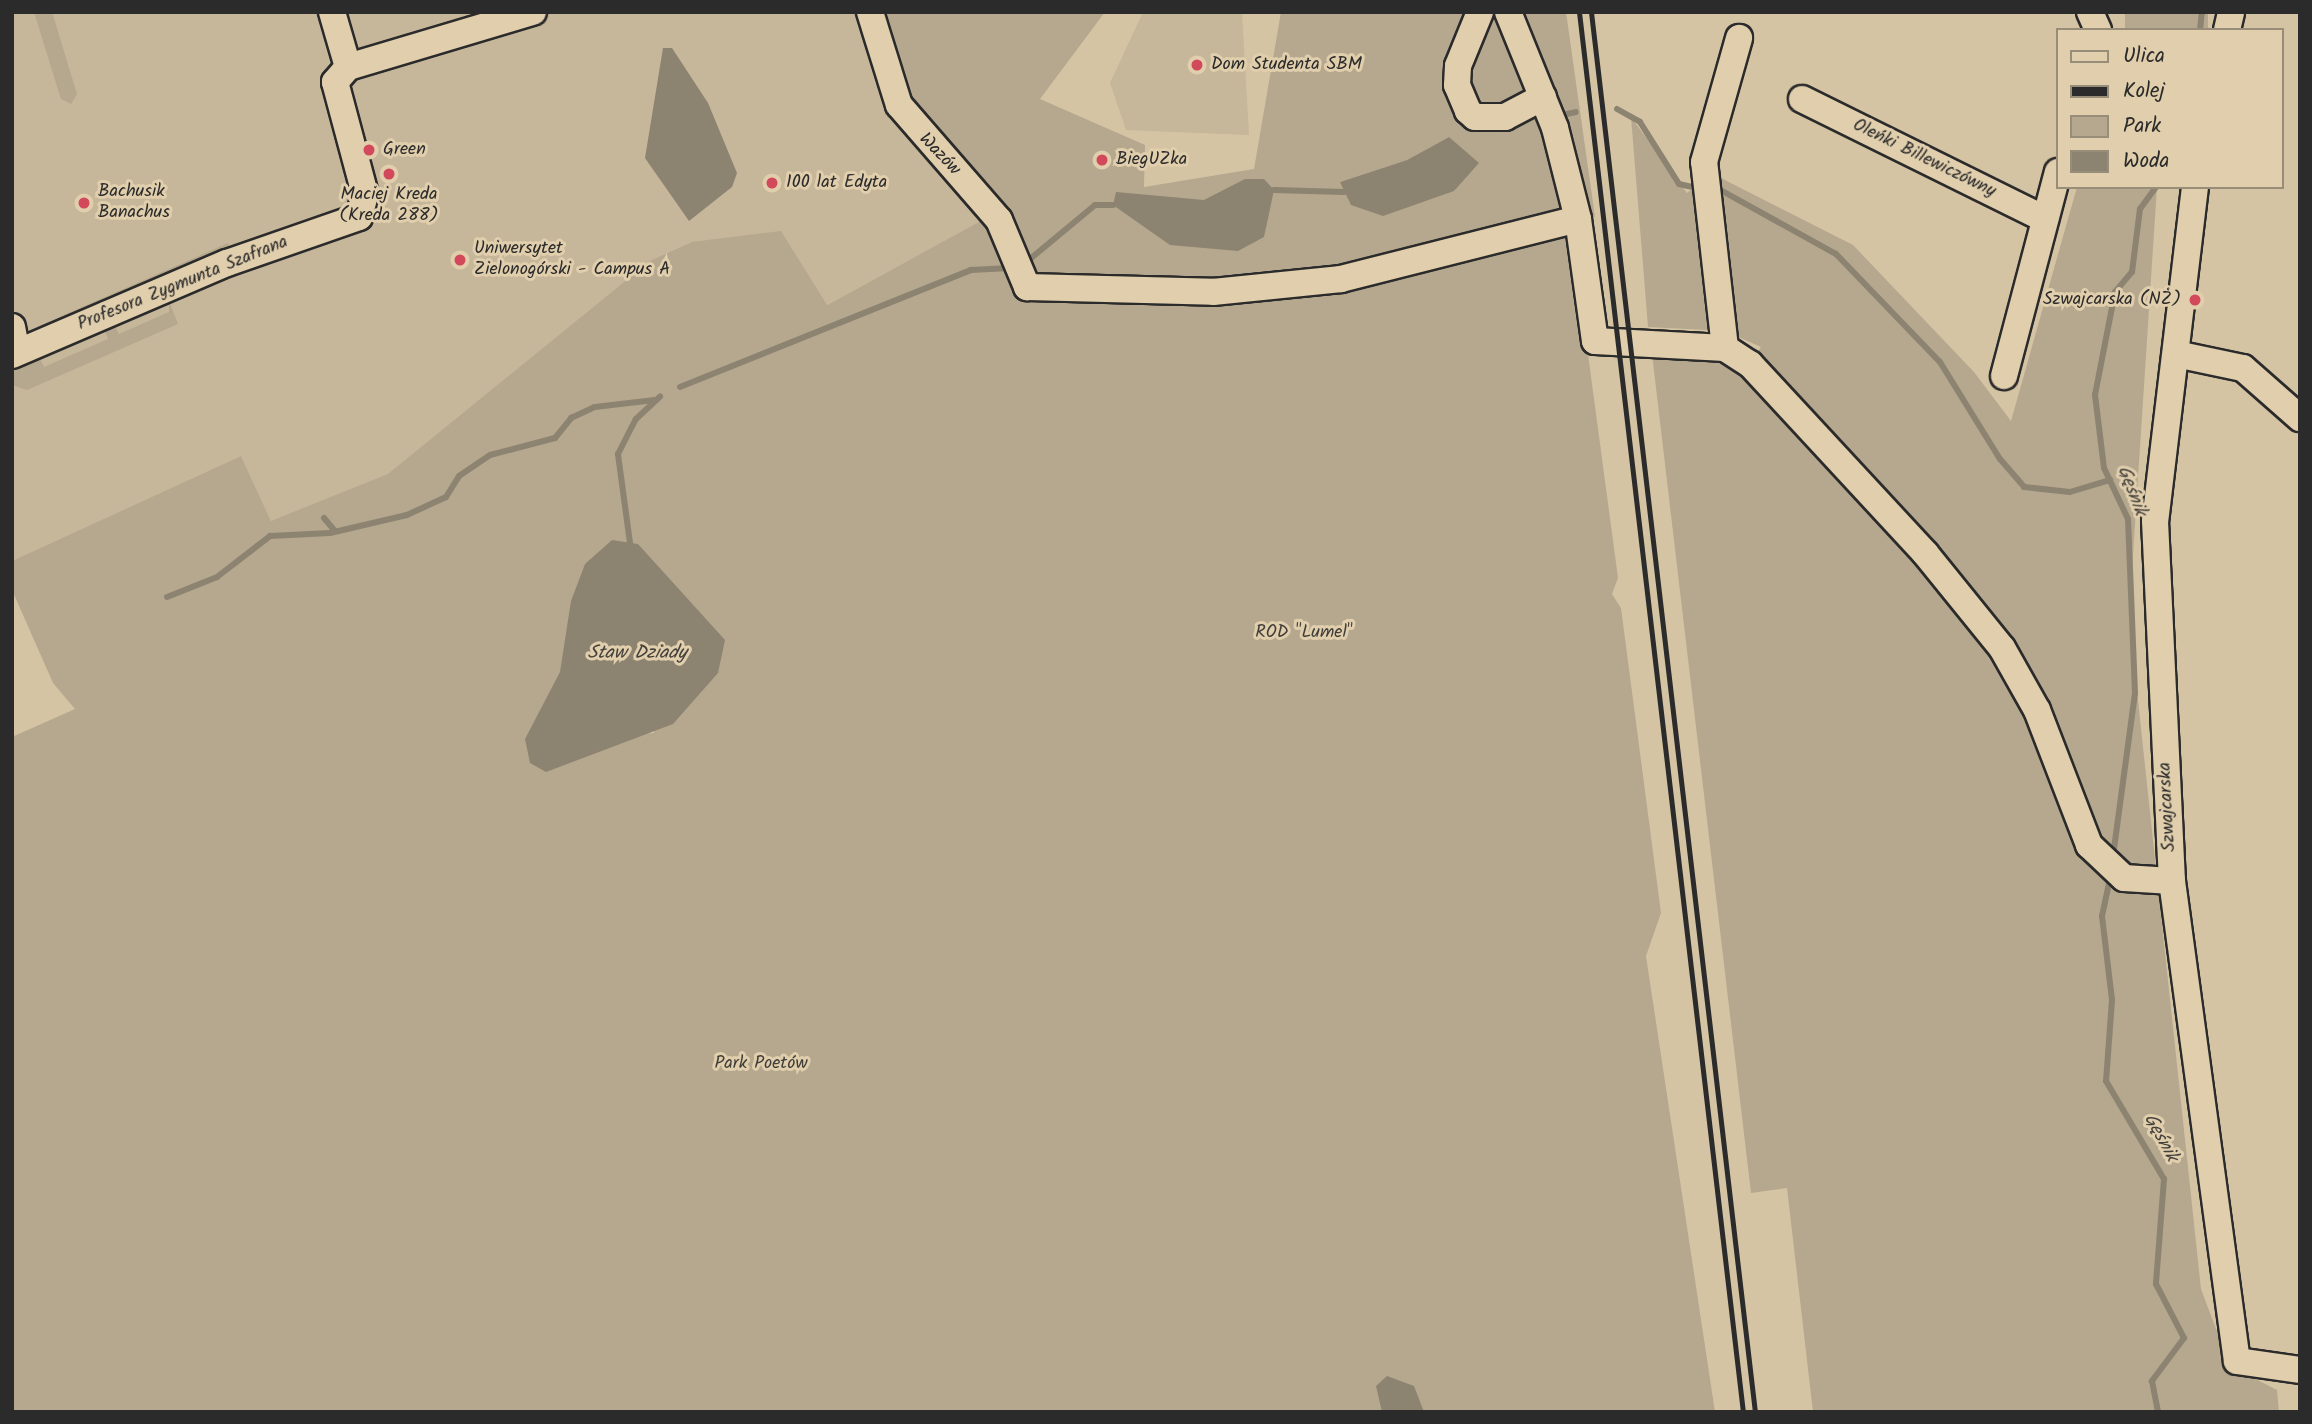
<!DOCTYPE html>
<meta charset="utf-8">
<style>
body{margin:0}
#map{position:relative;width:2312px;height:1424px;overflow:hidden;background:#d5c4a4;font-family:Kalam,sans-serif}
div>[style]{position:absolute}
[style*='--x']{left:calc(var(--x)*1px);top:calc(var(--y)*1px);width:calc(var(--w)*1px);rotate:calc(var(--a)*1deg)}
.built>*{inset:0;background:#c6b69a}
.green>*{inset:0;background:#b5a88e;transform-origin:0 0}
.water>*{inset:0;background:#8d8371}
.stream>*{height:6px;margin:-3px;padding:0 3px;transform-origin:3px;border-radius:3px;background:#8d8371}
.roads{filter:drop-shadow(2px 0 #2b2b2b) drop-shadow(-2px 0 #2b2b2b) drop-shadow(0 2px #2b2b2b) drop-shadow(0 -2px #2b2b2b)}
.minor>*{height:26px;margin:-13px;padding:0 13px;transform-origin:13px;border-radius:13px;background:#e0ceac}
.rail>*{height:5px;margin:-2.5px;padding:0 2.5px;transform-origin:2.5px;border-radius:2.5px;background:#2b2b2b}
.dots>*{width:19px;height:19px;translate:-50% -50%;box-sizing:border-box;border:4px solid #e0ceac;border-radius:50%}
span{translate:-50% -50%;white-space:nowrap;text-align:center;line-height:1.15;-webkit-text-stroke:6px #e0ceac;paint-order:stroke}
.poi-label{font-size:18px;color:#2b2b2b}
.left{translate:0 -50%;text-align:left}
.right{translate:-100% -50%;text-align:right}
.street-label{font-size:18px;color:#2b2b2b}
.park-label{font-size:18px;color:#403e3a}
.water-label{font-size:19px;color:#44413c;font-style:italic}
.frame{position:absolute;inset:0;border:14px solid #2b2b2b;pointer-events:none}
.legend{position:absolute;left:2056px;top:28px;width:228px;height:161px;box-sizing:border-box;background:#e0ceac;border:2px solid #988d78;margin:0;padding:9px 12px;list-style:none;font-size:21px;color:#2b2b2b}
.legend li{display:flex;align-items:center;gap:14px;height:35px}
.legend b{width:35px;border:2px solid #988d78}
</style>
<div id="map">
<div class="built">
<i style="clip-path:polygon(12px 12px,863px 12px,991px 216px,826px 305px,313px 507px,271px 521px,241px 456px,12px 561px)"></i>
<i style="clip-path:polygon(1143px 12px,1242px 12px,1249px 135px,1126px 130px,1110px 83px)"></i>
</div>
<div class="green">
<i style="clip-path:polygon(34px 12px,52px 12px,77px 94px,71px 104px,61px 99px)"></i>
<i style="clip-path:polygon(evenodd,866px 12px,1105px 12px,1040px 99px,1145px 145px,1144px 187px,1254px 169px,1281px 12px,1494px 12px,1508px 34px,1527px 72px,1569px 212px,1618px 578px,1612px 594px,1621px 608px,1661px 913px,1646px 956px,1715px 1412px,12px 1412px,12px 737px,75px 709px,53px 683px,12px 590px,12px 561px,241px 456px,271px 521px,388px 474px,650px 261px,692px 242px,781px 231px,827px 305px,990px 216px,897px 104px,866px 12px,1449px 137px,1465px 175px,1454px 191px,1340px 182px,1407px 160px,1449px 137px,866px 12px,638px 544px,658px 571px,654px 733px,525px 739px,638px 544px)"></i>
<i style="clip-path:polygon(1515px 12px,1566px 12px,1595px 217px,1581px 219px)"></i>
<i style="left:2125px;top:12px;width:83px;height:18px"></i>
<i style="clip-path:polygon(1631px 117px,1687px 193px,1711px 173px,1853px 245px,1974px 372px,2011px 421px,2077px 187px,2157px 187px,2129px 616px,2201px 1289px,2230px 1366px,2277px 1390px,2279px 1412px,1813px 1412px,1787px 1188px,1751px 1193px,1652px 354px,1708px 357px,1743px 377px,1761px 347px,1725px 331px,1648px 327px)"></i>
<i style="clip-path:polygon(228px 243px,231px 250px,38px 333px,39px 326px)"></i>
<i style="clip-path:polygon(169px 301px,178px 324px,27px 390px,12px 385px,12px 367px,38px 354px,44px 367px,108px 339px,103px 326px,113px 322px,119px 334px,169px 312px)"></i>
</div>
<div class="water">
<i style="clip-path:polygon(663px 48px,672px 48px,708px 103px,737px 173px,732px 187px,689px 221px,645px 158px)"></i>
<i style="clip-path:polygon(1449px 137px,1479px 163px,1454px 191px,1383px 216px,1351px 205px,1340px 182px,1407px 160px)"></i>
<i style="clip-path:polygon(1245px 179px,1264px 179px,1274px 190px,1264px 237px,1238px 251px,1170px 245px,1113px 205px,1116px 192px,1204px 200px)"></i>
<i style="clip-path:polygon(612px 540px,638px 544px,725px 640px,718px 673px,673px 724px,546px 772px,530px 763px,525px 739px,560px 672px,571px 601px,585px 564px)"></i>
<i style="clip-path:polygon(1387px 1376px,1414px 1386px,1424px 1412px,1382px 1412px,1376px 1386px)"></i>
</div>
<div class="stream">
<i style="--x:2200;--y:30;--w:18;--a:-84"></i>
<i style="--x:1617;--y:109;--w:26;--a:29"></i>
<i style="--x:1640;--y:122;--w:73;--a:57.8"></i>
<i style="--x:1679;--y:184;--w:22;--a:13"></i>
<i style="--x:1562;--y:115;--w:14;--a:-12"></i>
<i style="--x:1715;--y:187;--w:138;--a:29"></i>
<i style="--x:1836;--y:254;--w:150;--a:46.1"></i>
<i style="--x:1940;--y:362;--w:114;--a:58.3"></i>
<i style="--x:2000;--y:459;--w:37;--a:49"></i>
<i style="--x:2024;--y:487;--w:46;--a:6.2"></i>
<i style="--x:2070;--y:492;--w:42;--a:-16.7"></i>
<i style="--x:1274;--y:190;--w:70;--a:1.6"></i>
<i style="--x:1024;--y:264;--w:92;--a:-39.7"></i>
<i style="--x:1095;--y:205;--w:18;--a:0"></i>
<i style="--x:680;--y:387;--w:314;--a:-21.9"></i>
<i style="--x:971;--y:270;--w:39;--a:-3"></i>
<i style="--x:324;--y:518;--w:17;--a:50"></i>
<i style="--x:630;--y:543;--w:90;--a:-97.7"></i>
<i style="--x:618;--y:454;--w:39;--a:-63"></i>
<i style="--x:636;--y:419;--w:33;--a:-43"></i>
<i style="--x:167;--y:597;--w:54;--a:-21.8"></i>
<i style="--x:217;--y:577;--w:67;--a:-37.7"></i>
<i style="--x:270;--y:536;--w:60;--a:-2.9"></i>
<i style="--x:330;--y:533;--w:79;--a:-13.2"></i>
<i style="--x:407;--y:515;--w:43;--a:-24.8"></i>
<i style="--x:446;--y:497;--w:25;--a:-58"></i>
<i style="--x:459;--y:476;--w:37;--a:-34"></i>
<i style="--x:490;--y:455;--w:67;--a:-14.7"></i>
<i style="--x:555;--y:438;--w:26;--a:-51"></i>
<i style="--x:571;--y:418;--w:26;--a:-25"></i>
<i style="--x:595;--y:407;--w:60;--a:-6.7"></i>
<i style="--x:2113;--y:856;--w:164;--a:-82.3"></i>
<i style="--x:2135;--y:693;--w:174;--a:-92.3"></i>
<i style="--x:2128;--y:519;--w:56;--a:-115.2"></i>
<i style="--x:2104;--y:468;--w:74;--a:-97"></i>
<i style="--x:2095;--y:395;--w:105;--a:-79"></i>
<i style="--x:2115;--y:292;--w:26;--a:-50"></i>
<i style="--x:2132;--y:272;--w:64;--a:-82.8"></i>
<i style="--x:2140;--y:209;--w:27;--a:-54"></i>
<i style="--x:2111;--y:874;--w:43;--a:102.1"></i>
<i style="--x:2102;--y:916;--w:85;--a:83.2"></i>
<i style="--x:2112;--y:1000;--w:81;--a:94.2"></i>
<i style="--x:2106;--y:1081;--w:114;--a:59.4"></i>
<i style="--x:2164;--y:1179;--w:105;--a:94.4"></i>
<i style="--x:2156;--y:1284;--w:61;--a:62.6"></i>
<i style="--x:2184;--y:1338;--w:54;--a:126.7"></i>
<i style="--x:2152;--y:1381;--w:32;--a:79"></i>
</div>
<div class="roads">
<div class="minor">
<i style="--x:332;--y:12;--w:57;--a:73.8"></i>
<i style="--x:870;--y:12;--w:97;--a:72.7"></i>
<i style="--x:899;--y:105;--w:152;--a:49"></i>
<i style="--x:999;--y:220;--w:73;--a:67.3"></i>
<i style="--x:1027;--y:287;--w:186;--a:1.5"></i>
<i style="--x:1213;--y:292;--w:129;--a:-5.8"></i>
<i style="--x:1341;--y:279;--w:244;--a:-14.2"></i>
<i style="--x:1480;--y:12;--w:58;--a:112.2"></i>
<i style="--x:1458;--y:66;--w:19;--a:93"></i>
<i style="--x:1457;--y:85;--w:28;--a:67"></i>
<i style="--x:1468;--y:111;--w:9;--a:41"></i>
<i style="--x:1475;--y:117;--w:30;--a:0"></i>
<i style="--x:1505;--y:117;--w:43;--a:-27.8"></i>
<i style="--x:1508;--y:12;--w:125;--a:67.9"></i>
<i style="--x:1555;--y:128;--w:94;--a:75.8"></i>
<i style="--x:1578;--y:219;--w:123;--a:82.1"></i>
<i style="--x:1595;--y:341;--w:130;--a:3.1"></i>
<i style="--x:1725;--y:348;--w:30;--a:33"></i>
<i style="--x:1750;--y:364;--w:258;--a:47.2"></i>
<i style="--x:1925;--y:553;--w:122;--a:51"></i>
<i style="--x:2002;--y:648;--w:71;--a:60.6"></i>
<i style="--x:2037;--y:710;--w:145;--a:68.9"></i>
<i style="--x:2089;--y:845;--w:48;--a:43.3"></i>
<i style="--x:2124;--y:878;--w:48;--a:3.6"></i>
<i style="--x:2090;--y:12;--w:20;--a:66"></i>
<i style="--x:2227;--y:30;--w:18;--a:-77"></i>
<i style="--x:1802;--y:99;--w:271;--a:26.3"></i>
<i style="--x:2195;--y:187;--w:336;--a:96.8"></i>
<i style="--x:2155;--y:521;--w:360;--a:87.3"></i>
<i style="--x:2172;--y:881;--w:484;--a:82.3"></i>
<i style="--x:2237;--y:1361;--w:64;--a:8.1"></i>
<i style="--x:12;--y:327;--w:26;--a:79"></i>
<i style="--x:1725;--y:348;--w:187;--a:-96.4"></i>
<i style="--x:1704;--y:162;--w:129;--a:-74.2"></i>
<i style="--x:2176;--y:354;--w:68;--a:11.8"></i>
<i style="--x:2243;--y:368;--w:76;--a:41.3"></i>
<i style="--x:12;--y:355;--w:234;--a:-23.2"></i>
<i style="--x:227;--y:263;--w:140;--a:-19.2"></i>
<i style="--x:359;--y:217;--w:24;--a:-75"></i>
<i style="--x:365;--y:194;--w:116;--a:-105"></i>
<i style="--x:335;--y:82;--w:20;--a:-49"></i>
<i style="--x:348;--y:67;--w:193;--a:-16.6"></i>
<i style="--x:2004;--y:376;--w:211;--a:-75.2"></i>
</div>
</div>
<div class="rail">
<i style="--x:1579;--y:12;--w:1410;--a:83.32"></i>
<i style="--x:1591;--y:12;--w:1410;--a:83.32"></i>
</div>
<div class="dots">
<i style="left:1197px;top:65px;background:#d1495b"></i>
<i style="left:369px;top:150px;background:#d1495b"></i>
<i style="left:1102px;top:160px;background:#d1495b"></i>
<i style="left:389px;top:174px;background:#d1495b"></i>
<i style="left:772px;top:183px;background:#d1495b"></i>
<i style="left:84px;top:203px;background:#d1495b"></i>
<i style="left:460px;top:260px;background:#d1495b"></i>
<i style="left:2195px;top:300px;background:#d1495b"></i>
</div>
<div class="poi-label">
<span class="left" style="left:1211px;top:65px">Dom Studenta SBM</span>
<span class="left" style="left:383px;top:150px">Green</span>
<span class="left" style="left:1116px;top:160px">BiegUZka</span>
<span class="left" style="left:786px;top:183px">100 lat Edyta</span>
<span class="left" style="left:98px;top:203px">Bachusik<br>Banachus</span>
<span style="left:389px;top:206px">Maciej Kreda<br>(Kreda 288)</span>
<span class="left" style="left:474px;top:260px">Uniwersytet<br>Zielonogórski - Campus A</span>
<span class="right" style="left:2181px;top:300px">Szwajcarska (NŻ)</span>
</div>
<div class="street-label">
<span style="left:939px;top:155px;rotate:46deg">Wazów</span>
<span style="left:1924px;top:159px;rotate:26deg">Oleńki Billewiczówny</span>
<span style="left:183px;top:284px;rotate:-22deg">Profesora Zygmunta Szafrana</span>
<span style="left:2168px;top:807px;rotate:-93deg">Szwajcarska</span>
</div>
<div class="park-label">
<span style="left:1304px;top:633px">ROD "Lumel"</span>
<span style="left:761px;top:1064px">Park Poetów</span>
</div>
<div class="water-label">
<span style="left:2131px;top:491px;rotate:69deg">Gęśnik</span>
<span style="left:637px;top:654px">Staw Dziady</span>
<span style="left:2160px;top:1138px;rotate:61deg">Gęśnik</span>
</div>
<div class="frame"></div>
<ul class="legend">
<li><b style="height:9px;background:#e0ceac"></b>Ulica</li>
<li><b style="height:9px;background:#2b2b2b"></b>Kolej</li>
<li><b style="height:19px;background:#b5a88e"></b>Park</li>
<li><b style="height:19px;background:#8d8371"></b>Woda</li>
</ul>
</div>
